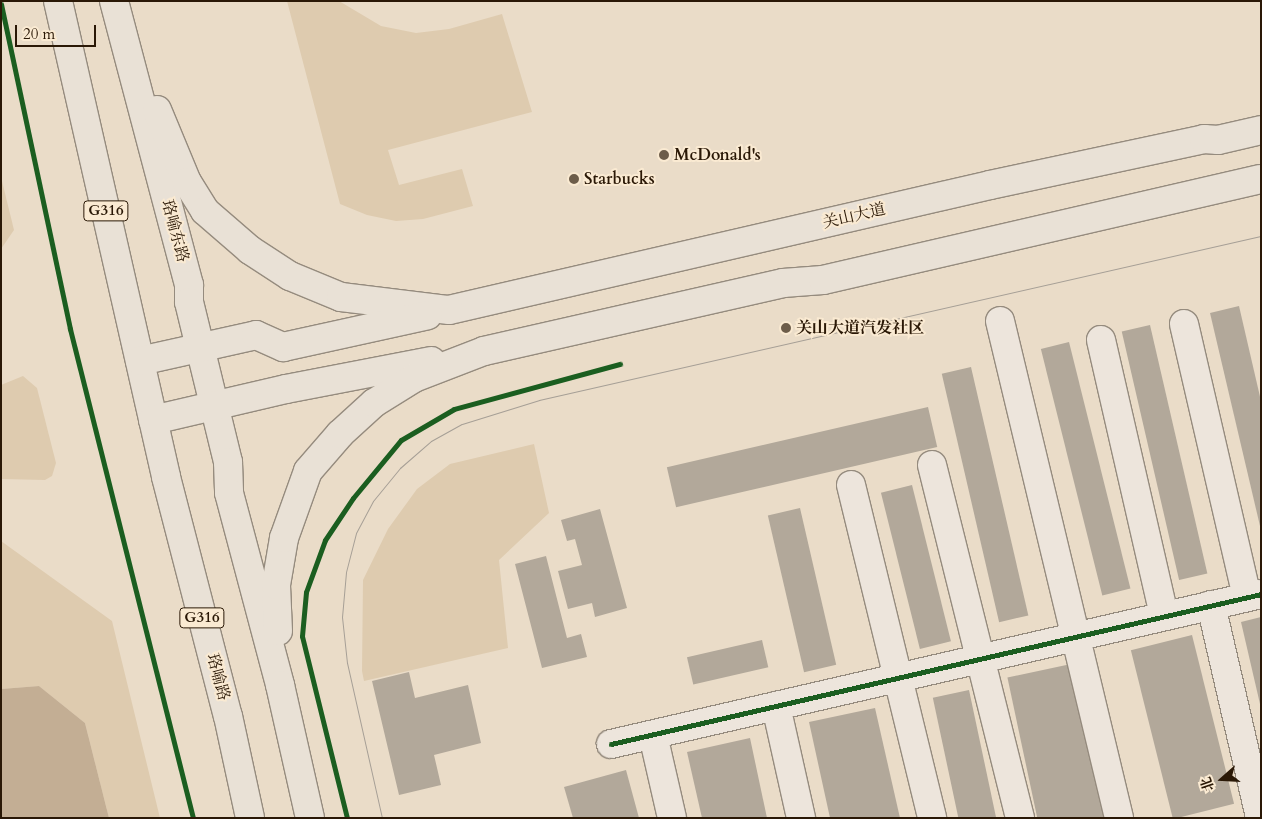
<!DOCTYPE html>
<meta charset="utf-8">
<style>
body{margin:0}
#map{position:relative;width:1262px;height:819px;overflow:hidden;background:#eadcc8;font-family:Cardo,"Noto Serif SC",serif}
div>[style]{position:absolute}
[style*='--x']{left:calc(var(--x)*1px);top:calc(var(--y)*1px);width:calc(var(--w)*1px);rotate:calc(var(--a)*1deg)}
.green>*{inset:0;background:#decbaf}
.water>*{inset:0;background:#c3ae94}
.building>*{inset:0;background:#b2a89a;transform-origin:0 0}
.roads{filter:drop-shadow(1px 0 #958b7e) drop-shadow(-1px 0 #958b7e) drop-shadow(0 1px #958b7e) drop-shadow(0 -1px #958b7e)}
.minor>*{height:28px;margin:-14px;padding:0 14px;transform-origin:14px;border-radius:14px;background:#ede5dc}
.primary>*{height:28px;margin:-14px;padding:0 14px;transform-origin:14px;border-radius:14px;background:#e9e1d6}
.trunk>*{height:28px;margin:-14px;padding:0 14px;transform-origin:14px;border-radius:14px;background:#e9e1d6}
.tram>*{height:1px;margin:-0.5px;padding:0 0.5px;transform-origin:0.5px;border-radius:0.5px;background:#a69f96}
.cycleway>*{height:5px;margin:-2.5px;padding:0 2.5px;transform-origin:2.5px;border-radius:2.5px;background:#1b5e20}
.dots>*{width:14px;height:14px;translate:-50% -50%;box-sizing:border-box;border:2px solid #faead2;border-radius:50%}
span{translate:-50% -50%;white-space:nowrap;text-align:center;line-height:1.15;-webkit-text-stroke:4px #faead2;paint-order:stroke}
.shield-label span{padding:1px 4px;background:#faead2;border:1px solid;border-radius:4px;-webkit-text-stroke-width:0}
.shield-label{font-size:15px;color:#2a1806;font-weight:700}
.poi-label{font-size:16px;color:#2a1806;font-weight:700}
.left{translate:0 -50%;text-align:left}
.street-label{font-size:16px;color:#2a1806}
.frame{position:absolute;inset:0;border:2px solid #2a1806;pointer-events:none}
.north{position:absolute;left:1197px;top:754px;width:50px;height:50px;-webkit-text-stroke:4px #faead2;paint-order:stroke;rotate:251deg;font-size:14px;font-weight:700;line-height:20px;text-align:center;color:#2a1806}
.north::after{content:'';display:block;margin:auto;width:18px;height:22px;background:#2a1806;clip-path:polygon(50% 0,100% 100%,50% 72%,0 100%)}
.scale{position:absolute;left:15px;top:25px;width:81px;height:22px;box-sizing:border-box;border:2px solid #2a1806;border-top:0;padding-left:6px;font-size:15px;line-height:18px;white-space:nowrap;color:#2a1806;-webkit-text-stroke:4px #faead2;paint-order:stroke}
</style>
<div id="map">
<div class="green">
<i style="clip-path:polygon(287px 1px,339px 1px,381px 26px,416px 33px,449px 29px,502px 14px,532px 112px,388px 150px,399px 185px,462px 169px,473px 206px,423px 219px,396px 221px,367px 215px,340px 204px)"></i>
<i style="clip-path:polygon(1px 177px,14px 230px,1px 249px)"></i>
<i style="clip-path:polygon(23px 376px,37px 388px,56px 463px,52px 476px,45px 480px,1px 479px,1px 385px)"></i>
<i style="clip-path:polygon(534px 444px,549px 513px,499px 560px,508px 648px,364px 681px,362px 671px,363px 580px,388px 529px,417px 489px,450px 464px)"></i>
<i style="clip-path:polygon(1px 541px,112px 621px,160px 818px,109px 818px,85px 723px,39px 686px,1px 689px)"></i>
</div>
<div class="water">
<i style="clip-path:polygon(39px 686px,85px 723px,109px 818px,1px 818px,1px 689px)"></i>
</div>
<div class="building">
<i style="clip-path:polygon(1239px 306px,1261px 401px,1260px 526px,1210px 313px)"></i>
<i style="left:1150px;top:325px;width:255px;height:29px;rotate:77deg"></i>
<i style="left:1069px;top:342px;width:254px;height:29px;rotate:76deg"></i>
<i style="left:971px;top:367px;width:255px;height:30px;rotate:77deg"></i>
<i style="left:928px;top:407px;width:41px;height:268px;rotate:77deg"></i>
<i style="left:912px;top:485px;width:161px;height:32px;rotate:76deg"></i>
<i style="left:800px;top:508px;width:161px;height:33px;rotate:77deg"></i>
<i style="clip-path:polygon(600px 509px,627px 608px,595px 617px,592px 603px,568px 609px,558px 571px,582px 565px,575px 539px,567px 541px,561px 520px)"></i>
<i style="clip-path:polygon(546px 556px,567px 638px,581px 634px,587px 657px,542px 668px,515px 564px)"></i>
<i style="clip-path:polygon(1261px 617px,1261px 703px,1260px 704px,1241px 622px)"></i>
<i style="left:1192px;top:635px;width:174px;height:63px;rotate:76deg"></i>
<i style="left:762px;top:640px;width:28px;height:77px;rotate:77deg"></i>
<i style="left:1071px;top:664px;width:158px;height:65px;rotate:78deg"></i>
<i style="clip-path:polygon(409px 672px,415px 698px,468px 685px,481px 743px,434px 755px,441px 785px,399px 795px,372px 681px)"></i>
<i style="left:969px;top:690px;width:131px;height:37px;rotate:78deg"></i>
<i style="clip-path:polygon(875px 708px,900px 818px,830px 818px,809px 722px)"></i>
<i style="clip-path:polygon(750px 738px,767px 818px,702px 818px,687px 752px)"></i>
<i style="clip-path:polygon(626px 770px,639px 818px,573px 818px,564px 787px)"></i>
</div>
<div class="roads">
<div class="minor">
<i style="--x:1000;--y:321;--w:511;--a:76.53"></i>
<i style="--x:1184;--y:324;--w:280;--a:77"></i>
<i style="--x:1101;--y:340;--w:283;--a:77.1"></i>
<i style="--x:932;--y:465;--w:364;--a:76"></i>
<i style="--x:851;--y:485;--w:343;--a:76.3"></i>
<i style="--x:1211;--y:605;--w:213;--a:77"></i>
<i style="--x:776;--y:706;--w:115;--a:77.4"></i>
<i style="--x:653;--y:735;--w:85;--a:77.1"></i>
<i style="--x:611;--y:744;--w:667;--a:-12.99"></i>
</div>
<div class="primary">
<i style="--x:449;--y:310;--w:555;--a:-13.01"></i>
<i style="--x:990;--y:185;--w:219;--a:-12.1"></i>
<i style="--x:1204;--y:139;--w:14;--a:4"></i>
<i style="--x:1218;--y:140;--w:44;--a:-13.1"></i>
<i style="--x:484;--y:351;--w:307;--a:-12.8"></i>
<i style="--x:783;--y:283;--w:40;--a:-4.3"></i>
<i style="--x:823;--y:280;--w:449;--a:-13"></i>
</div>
<div class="trunk">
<i style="--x:58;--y:1;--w:488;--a:77.2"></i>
<i style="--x:166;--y:477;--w:247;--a:75.5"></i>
<i style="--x:228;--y:716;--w:104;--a:77.8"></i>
<i style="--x:114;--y:1;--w:294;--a:75.2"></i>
<i style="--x:189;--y:285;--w:17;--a:90"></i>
<i style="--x:189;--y:302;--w:165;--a:76.3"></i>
<i style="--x:228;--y:462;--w:31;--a:88"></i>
<i style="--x:229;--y:493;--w:199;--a:75.1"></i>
<i style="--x:280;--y:685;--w:136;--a:77.3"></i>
<i style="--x:157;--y:110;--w:78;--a:67.4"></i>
<i style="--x:187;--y:182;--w:34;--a:58"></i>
<i style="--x:205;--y:211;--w:60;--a:40.9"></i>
<i style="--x:250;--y:250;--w:48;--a:33"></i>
<i style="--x:290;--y:276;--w:55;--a:22.4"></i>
<i style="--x:341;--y:297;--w:109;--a:6.9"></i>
<i style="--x:140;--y:361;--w:119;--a:-12.6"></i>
<i style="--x:256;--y:335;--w:30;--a:24"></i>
<i style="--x:283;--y:347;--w:148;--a:-12.4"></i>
<i style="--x:153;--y:420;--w:137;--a:-13.1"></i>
<i style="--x:286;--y:389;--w:148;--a:-10.9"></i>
<i style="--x:278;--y:631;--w:46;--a:-92.5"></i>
<i style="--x:276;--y:585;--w:48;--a:-80.3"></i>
<i style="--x:284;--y:538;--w:71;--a:-70.3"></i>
<i style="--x:308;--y:471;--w:49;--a:-49.1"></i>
<i style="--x:340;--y:434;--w:46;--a:-42.4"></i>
<i style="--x:374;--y:403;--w:47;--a:-32"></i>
<i style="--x:414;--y:378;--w:75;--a:-21.1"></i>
</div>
</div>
<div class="tram">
<i style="--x:382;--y:818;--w:159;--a:-102.7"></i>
<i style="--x:347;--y:663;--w:46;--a:-96.2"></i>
<i style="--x:342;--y:617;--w:45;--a:-84.9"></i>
<i style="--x:346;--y:572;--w:40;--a:-75.6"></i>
<i style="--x:356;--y:533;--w:36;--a:-62"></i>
<i style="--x:373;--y:501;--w:43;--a:-50.7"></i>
<i style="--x:400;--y:468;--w:41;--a:-41.1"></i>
<i style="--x:431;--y:441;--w:35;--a:-29"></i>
<i style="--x:462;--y:424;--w:81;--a:-17.3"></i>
<i style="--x:539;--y:400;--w:740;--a:-12.8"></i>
</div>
<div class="cycleway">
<i style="--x:1;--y:4;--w:332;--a:78"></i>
<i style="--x:70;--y:329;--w:504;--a:75.88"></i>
<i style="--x:611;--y:744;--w:667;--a:-12.99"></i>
<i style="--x:347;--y:818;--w:187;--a:-103.9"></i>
<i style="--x:302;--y:636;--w:44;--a:-84.8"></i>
<i style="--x:306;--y:592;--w:55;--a:-69.9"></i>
<i style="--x:325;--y:540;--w:50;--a:-56.3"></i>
<i style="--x:353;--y:498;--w:75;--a:-50.4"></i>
<i style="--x:401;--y:440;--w:61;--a:-30.3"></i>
<i style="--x:454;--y:409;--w:172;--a:-15.2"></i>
</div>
<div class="dots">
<i style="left:664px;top:155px;background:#6d5d4a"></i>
<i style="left:574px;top:179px;background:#6d5d4a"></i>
<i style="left:786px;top:328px;background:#6d5d4a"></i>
</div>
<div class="shield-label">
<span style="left:106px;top:211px">G316</span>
<span style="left:202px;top:618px">G316</span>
</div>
<div class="poi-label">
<span class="left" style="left:674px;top:155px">McDonald's</span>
<span class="left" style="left:584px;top:179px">Starbucks</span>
<span class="left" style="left:796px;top:328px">关山大道汽发社区</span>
</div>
<div class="street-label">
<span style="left:854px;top:216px;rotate:-13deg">关山大道</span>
<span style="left:175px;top:231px;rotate:75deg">珞喻东路</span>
<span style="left:218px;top:677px;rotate:75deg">珞喻路</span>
</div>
<div class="frame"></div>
<div class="north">北</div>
<div class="scale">20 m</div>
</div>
